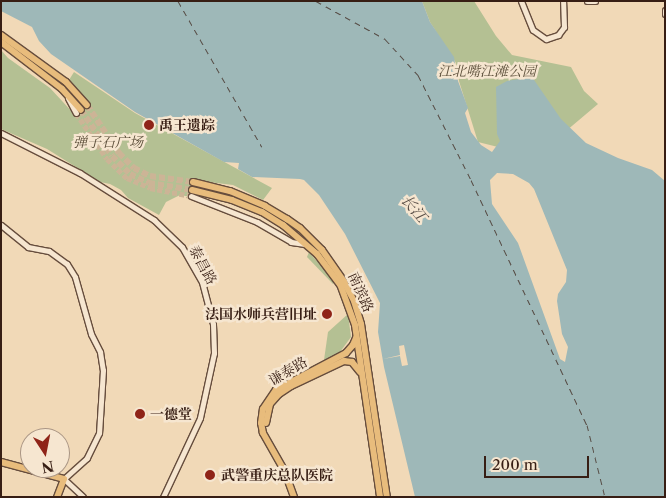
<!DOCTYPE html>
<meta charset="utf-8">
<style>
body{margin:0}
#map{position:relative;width:666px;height:498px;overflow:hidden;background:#f1d9b7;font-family:"Libre Caslon Text","Noto Serif SC",serif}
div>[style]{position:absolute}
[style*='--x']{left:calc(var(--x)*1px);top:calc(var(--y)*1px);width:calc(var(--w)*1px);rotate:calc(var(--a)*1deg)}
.green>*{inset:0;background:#b4c093}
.water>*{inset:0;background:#9eb8b8}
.pier>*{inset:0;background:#f1d9b7}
.ferry>*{height:1px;margin-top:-0.5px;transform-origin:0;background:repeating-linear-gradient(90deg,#564c45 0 6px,transparent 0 11px)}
.minor-tunnel>*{height:5px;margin-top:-2.5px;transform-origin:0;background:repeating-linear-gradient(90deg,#ccb496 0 5px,transparent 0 7.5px)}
.major-tunnel>*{height:6px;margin-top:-3px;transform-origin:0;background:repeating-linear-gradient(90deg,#ccb496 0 6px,transparent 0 9px)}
.roads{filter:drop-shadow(1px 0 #664d3d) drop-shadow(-1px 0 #664d3d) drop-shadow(0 1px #664d3d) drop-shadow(0 -1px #664d3d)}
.minor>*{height:5px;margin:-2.5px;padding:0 2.5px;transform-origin:2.5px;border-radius:2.5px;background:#f6e6d0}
.major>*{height:6px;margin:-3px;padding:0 3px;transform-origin:3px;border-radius:3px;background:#e8bc7c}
.dots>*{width:14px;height:14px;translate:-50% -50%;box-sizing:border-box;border:2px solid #f6e6d0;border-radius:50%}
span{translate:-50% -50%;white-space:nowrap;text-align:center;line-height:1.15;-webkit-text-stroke:5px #f6e6d0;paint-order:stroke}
.park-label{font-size:14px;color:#5c4f3a;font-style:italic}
.poi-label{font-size:14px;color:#371e14;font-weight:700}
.left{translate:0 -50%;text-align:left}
.right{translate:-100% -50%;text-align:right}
.street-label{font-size:14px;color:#371e14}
.water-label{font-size:15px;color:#564c45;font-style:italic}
.frame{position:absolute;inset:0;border:2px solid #371e14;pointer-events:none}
.north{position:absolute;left:20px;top:428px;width:50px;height:50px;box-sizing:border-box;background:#f6e6d0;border:1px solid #aa9685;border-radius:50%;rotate:169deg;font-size:14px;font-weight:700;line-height:20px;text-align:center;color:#371e14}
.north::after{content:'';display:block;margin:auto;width:18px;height:22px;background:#8f2418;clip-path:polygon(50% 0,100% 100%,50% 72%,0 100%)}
.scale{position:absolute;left:484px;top:456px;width:105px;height:22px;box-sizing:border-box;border:2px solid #371e14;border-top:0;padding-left:6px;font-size:15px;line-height:18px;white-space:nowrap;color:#371e14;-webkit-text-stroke:4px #f6e6d0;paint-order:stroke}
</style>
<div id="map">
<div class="green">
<i style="clip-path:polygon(422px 1px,474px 1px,496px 36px,512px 55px,571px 67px,584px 91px,598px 104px,566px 131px,502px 148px,478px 142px,459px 81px,456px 63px,430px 22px)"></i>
<i style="clip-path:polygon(1px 50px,8px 58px,50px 88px,75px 115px,91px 104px,69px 80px,74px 72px,135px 113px,272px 188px,263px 200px,233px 185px,192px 180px,191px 197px,180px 195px,166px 202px,159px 215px,128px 198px,121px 190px,110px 184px,100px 182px,47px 149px,1px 129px)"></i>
<i style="clip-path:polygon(309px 252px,335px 282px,333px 284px,307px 257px)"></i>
<i style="clip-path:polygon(348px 314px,351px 337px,340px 352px,324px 360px,328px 332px)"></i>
</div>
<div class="water">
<i style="clip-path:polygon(evenodd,1px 1px,422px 1px,430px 22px,454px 57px,458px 81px,468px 108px,465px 113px,471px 132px,481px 145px,492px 152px,500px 141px,497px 134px,496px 87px,507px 81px,532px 77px,561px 119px,586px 143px,618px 158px,652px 170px,665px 181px,665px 497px,415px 497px,384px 367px,378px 332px,380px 303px,345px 234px,319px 195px,304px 180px,300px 179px,252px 177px,238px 169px,239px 163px,224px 162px,135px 112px,51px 54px,39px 41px,32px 27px,1px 11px,1px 1px,497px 173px,513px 174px,529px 183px,534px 189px,567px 270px,566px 282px,558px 294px,557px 301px,562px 334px,568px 347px,565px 362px,560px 359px,518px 243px,492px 204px,490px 180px,497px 173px)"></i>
</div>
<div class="pier">
<i style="clip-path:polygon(404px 345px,408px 365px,402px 366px,400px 356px,383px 359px,400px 355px,399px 346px)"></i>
</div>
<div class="ferry">
<i style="--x:178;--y:1;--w:168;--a:60.1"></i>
<i style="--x:316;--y:1;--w:79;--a:28.8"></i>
<i style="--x:385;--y:39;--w:49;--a:47.5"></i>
<i style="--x:418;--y:75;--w:118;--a:63.2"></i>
<i style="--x:471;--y:180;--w:271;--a:64.7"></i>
<i style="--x:587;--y:425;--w:74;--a:76"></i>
</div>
<div class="minor-tunnel">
<i style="--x:76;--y:113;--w:55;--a:56"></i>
<i style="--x:107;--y:159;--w:28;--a:44"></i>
<i style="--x:127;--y:178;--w:25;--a:23"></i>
<i style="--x:150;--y:188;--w:42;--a:11"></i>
</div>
<div class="major-tunnel">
<i style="--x:87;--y:105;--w:58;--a:56.3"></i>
<i style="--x:119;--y:153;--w:21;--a:45"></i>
<i style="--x:134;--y:168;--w:18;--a:27"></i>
<i style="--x:150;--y:176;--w:43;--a:7.9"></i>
<i style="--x:81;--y:110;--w:55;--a:56"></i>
<i style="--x:112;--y:156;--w:25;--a:45"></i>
<i style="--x:130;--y:174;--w:21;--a:25"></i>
<i style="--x:149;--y:183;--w:44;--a:9.2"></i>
</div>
<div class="roads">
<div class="minor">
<i style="--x:521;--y:1;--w:31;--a:68"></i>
<i style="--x:533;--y:30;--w:16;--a:35"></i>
<i style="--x:546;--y:39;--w:13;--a:-18"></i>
<i style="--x:558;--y:35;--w:10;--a:-53"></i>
<i style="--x:564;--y:27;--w:26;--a:-92"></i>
<i style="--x:587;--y:1;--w:8;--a:0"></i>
<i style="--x:665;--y:10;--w:4;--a:90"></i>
<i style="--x:68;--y:98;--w:17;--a:62"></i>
<i style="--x:1;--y:133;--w:89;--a:26.9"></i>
<i style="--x:80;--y:173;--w:88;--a:32.4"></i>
<i style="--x:154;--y:220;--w:39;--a:44"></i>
<i style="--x:182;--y:247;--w:40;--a:60.3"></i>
<i style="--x:202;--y:282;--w:43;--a:75.3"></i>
<i style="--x:213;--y:324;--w:29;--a:88"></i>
<i style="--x:214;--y:353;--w:66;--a:102.2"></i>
<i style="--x:200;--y:418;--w:87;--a:115.1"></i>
<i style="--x:191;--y:196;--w:71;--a:21.5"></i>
<i style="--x:257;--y:222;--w:39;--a:30"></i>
<i style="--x:291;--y:242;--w:14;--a:8"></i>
<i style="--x:1;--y:225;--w:35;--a:39"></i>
<i style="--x:28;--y:247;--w:21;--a:11"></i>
<i style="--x:49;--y:251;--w:22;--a:36"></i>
<i style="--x:67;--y:264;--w:15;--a:58"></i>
<i style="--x:75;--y:277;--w:59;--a:74.3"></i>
<i style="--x:91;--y:334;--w:20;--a:63"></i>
<i style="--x:100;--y:352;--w:18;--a:81"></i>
<i style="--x:103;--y:370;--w:63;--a:93.6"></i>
<i style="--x:99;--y:433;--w:28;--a:116"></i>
<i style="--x:87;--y:458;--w:31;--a:138"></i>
<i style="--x:64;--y:479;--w:26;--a:43"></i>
</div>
<div class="major">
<i style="--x:1;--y:35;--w:80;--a:35.9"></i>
<i style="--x:66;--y:82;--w:31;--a:48"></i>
<i style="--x:1;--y:42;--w:77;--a:37.6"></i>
<i style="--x:62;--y:89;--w:28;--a:48"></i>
<i style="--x:193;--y:182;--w:38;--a:14"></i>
<i style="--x:230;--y:191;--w:38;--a:23"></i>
<i style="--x:265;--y:206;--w:26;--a:31"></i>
<i style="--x:287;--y:219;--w:16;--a:35"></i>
<i style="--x:300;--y:228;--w:31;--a:45"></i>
<i style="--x:322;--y:250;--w:39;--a:55"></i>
<i style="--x:344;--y:282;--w:21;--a:62"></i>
<i style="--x:354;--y:301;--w:24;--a:73"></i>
<i style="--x:361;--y:324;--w:175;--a:81.5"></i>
<i style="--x:192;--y:190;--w:41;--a:14"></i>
<i style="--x:232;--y:200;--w:32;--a:22"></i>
<i style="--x:262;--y:212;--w:25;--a:32"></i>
<i style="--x:283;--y:225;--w:45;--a:40.5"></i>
<i style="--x:317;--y:254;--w:38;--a:53"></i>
<i style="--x:340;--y:284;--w:44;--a:69.9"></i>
<i style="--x:355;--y:325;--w:174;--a:81.7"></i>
<i style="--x:266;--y:423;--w:19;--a:-78"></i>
<i style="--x:270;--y:404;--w:13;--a:-48"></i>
<i style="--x:279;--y:394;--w:14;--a:-34"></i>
<i style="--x:291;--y:386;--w:59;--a:-25.3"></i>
<i style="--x:344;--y:361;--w:8;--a:7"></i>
<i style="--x:352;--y:362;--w:13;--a:51"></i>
<i style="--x:1;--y:462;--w:65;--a:15.1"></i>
<i style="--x:64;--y:479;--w:19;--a:111"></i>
<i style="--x:294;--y:497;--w:29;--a:-110"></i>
<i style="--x:284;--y:470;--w:43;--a:-119.6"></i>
<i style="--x:263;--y:433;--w:10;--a:-101"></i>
<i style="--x:261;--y:423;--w:14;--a:-82"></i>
<i style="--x:263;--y:409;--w:23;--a:-56"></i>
<i style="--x:276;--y:390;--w:79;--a:-27.9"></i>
<i style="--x:346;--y:353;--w:11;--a:-49"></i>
<i style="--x:353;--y:345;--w:8;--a:-67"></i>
</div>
</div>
<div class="dots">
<i style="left:149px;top:125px;background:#8f2418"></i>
<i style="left:327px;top:314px;background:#8f2418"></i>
<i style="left:140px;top:414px;background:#8f2418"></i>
<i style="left:210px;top:475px;background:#8f2418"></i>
</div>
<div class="park-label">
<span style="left:487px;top:71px">江北嘴江滩公园</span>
<span style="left:108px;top:142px">弹子石广场</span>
</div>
<div class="poi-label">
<span class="left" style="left:159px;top:125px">禹王遗踪</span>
<span class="right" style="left:317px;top:314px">法国水师兵营旧址</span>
<span class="left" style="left:150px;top:414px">一德堂</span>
<span class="left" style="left:221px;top:475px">武警重庆总队医院</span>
</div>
<div class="street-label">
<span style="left:203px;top:265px;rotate:62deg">泰昌路</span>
<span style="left:361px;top:292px;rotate:66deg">南滨路</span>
<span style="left:288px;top:371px;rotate:-31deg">谦泰路</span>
</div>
<div class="water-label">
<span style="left:414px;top:208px;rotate:50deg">长江</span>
</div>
<div class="frame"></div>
<div class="north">N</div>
<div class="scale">200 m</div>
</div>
